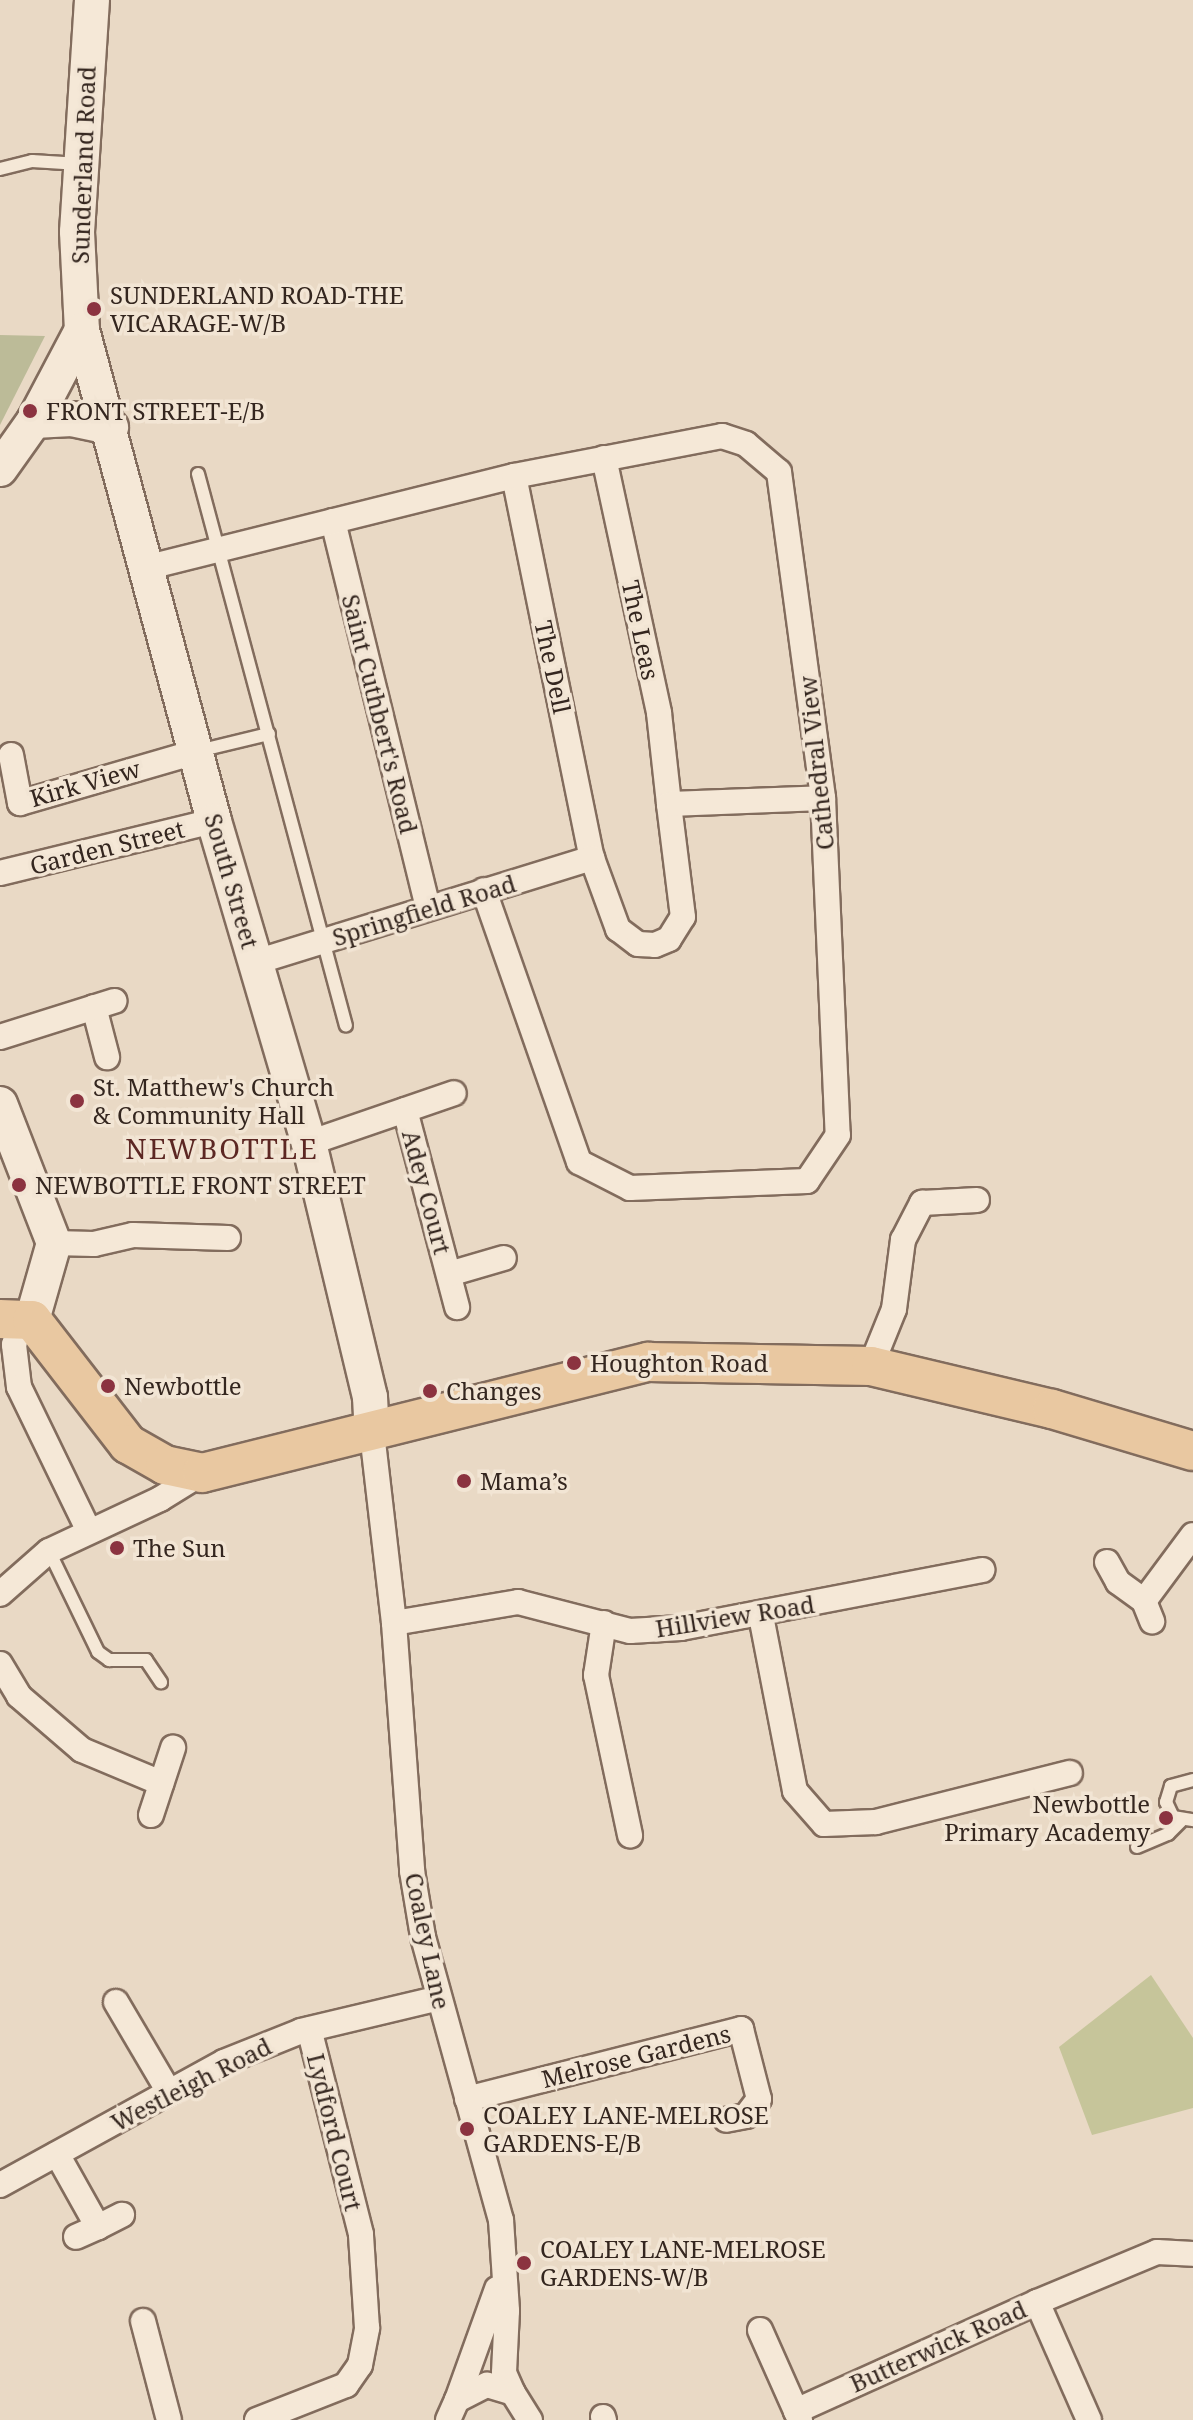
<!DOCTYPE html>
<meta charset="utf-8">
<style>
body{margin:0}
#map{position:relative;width:1193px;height:2420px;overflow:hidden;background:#e9d9c5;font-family:"Noto Serif",serif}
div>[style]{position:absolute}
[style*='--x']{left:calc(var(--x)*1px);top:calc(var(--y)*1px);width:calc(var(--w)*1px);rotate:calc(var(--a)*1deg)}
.green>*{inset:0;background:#c6c59a}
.cemetery>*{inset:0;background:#bcbb98}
.roads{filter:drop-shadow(2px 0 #826c5d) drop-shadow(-2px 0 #826c5d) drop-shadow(0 2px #826c5d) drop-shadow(0 -2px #826c5d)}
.lane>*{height:12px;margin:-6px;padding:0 6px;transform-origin:6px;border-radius:6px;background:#f5e8d7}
.street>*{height:24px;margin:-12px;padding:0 12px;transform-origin:12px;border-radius:12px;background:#f5e8d7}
.secondary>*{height:34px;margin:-17px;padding:0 17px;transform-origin:17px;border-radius:17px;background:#f5e8d7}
.primary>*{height:38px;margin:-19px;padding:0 19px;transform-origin:19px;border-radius:19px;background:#e9c8a1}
.dots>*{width:22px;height:22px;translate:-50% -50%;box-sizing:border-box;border:4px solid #f2e5d4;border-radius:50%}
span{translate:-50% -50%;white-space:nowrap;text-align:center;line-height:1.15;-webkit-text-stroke:7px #f2e5d4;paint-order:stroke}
.street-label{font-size:24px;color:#34261f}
.poi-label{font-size:24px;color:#34261f}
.left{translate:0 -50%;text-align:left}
.right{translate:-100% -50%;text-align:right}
.quarter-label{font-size:28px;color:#5c2723;letter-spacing:2px}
</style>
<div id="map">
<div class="green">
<i style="clip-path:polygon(1151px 1975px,1193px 2038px,1193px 2108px,1092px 2135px,1059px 2047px)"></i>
</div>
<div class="cemetery">
<i style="clip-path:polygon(0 335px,45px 336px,0 425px)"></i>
</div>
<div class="roads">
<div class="lane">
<i style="--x:0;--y:169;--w:33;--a:-14"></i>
<i style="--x:32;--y:161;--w:48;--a:3.6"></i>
<i style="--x:198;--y:474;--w:571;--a:74.99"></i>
<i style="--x:198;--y:751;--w:73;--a:-13.5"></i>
<i style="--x:49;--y:1551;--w:112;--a:64.1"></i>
<i style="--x:98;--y:1652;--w:14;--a:36"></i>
<i style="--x:109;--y:1660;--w:37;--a:0"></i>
<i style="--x:146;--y:1660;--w:27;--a:56"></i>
<i style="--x:1193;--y:1780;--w:23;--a:165"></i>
<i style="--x:1171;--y:1786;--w:17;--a:107"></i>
<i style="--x:1166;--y:1802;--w:17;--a:65"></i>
<i style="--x:1173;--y:1817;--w:20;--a:9"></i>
<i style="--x:1137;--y:1847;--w:34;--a:-23"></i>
<i style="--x:1168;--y:1834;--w:18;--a:-45"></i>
</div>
<div class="street">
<i style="--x:604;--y:458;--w:261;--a:77.8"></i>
<i style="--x:659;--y:713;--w:92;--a:83.7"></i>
<i style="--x:514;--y:476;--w:390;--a:78.5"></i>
<i style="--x:592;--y:858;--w:76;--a:69.9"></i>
<i style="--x:618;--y:929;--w:25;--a:37"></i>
<i style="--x:638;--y:944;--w:17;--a:3"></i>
<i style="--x:655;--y:945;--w:15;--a:-23"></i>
<i style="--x:669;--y:939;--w:26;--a:-58"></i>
<i style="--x:683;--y:917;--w:114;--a:-97.1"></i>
<i style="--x:669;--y:804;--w:154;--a:-2.2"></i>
<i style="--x:333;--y:521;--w:398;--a:76.2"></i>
<i style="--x:149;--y:567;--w:376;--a:-14"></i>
<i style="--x:514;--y:476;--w:212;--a:-10.9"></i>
<i style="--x:722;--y:436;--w:25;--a:18"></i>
<i style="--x:746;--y:444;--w:43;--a:40.3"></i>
<i style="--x:779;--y:472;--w:329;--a:82.3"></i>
<i style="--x:823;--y:798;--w:337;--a:87.5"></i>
<i style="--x:838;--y:1135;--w:55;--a:124"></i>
<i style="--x:807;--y:1181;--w:177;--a:177.7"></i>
<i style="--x:630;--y:1188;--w:57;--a:-153"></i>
<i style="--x:579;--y:1162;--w:288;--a:-109.3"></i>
<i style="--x:11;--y:755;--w:49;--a:79.4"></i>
<i style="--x:20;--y:803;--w:183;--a:-16.2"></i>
<i style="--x:0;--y:873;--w:220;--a:-13.7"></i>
<i style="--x:256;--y:962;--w:352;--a:-17.2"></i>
<i style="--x:94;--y:1007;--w:52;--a:75.4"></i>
<i style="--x:0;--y:1037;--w:120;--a:-17.5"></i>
<i style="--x:405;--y:1110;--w:204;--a:75.2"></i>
<i style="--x:309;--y:1143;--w:153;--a:-19"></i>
<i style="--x:54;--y:1243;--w:40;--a:1.4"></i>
<i style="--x:94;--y:1244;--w:40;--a:-13"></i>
<i style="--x:133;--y:1235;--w:95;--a:1.8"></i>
<i style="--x:449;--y:1274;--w:57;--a:-16.2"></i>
<i style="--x:23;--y:1317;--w:29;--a:108"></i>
<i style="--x:14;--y:1345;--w:42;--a:83.2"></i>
<i style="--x:19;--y:1387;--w:160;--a:64.1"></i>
<i style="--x:871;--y:1366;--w:61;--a:-68"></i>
<i style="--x:894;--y:1309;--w:70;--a:-82.6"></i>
<i style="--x:903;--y:1240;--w:42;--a:-62.8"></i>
<i style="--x:922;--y:1203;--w:55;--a:-3.1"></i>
<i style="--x:372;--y:1433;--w:191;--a:83.4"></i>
<i style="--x:394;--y:1623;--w:249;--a:85.8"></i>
<i style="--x:412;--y:1871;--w:67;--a:80.5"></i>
<i style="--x:423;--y:1937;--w:294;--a:74.6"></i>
<i style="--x:501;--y:2220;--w:91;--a:86.2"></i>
<i style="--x:507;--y:2311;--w:62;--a:92.8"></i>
<i style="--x:504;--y:2373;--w:22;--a:66"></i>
<i style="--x:1107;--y:1562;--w:23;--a:61"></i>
<i style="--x:1118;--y:1582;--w:32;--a:36"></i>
<i style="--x:1144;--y:1601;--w:22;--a:68"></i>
<i style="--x:0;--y:1594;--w:65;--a:-41.3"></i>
<i style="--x:49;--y:1551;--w:123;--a:-25.1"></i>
<i style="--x:160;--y:1499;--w:49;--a:-31.8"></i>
<i style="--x:1144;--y:1601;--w:82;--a:-53.4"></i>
<i style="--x:761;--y:1616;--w:178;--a:79"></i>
<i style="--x:795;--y:1791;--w:44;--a:48.7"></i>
<i style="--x:824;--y:1824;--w:52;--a:-2.2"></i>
<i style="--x:876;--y:1822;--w:200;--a:-14.2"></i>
<i style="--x:394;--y:1623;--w:126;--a:-9.6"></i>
<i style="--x:518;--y:1602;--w:116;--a:14.5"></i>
<i style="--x:630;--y:1631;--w:51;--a:-3.4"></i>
<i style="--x:681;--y:1628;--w:307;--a:-10.9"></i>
<i style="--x:604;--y:1623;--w:53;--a:98.7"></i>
<i style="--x:596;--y:1675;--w:164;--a:78"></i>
<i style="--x:0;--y:1664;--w:37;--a:59"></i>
<i style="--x:19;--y:1696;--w:83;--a:40.6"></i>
<i style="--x:82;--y:1750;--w:86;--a:22.7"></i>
<i style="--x:151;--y:1815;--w:71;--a:-71.8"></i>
<i style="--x:116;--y:2002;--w:104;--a:59.5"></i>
<i style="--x:467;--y:2099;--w:283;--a:-14.3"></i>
<i style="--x:741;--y:2029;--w:72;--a:75.6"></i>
<i style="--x:759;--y:2099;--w:21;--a:127"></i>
<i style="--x:746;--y:2116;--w:20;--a:169"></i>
<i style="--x:57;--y:2154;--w:84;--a:60.7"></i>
<i style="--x:98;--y:2227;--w:24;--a:156"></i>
<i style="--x:0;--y:2185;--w:256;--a:-28.8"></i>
<i style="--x:224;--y:2062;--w:83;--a:-21.9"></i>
<i style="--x:301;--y:2031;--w:142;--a:-13.4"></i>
<i style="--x:98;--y:2227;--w:27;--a:-27"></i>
<i style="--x:1037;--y:2302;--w:129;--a:66.2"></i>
<i style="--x:143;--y:2321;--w:102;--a:75.3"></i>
<i style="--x:760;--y:2330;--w:89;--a:66"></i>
<i style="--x:457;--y:2400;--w:118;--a:-70.2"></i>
<i style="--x:603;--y:2417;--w:3;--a:72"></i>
<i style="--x:257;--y:2420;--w:96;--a:-21.5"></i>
<i style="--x:346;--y:2385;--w:24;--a:-55"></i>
<i style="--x:360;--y:2365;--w:38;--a:-79"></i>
<i style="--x:367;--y:2328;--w:94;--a:-93.7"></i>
<i style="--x:361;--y:2234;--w:211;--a:-104.2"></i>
<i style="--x:448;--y:2420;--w:22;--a:-66"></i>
<i style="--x:457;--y:2400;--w:34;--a:-27"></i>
<i style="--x:487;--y:2385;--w:27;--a:17"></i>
<i style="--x:513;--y:2393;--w:32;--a:58"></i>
<i style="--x:800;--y:2420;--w:10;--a:-114"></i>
<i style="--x:796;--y:2411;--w:265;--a:-24.3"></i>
<i style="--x:1037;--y:2302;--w:130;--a:-22.6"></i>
<i style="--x:1157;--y:2252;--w:36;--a:3"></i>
</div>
<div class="secondary">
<i style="--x:92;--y:0;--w:232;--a:93.7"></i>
<i style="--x:77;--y:232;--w:98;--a:87.1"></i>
<i style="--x:82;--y:330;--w:508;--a:74.95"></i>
<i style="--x:214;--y:821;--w:336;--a:73.6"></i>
<i style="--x:309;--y:1143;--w:261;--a:76.5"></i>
<i style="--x:370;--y:1397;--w:36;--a:87"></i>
<i style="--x:34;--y:421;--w:38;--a:-3"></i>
<i style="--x:72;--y:419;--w:40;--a:12"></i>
<i style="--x:0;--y:469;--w:59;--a:-54.7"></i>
<i style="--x:34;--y:421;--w:103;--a:-62.2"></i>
<i style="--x:0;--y:1104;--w:149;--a:68.8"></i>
<i style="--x:54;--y:1243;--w:80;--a:105.9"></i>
</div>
<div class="primary">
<i style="--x:0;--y:1319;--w:32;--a:2"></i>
<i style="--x:32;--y:1320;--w:157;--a:52.3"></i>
<i style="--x:128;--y:1444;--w:43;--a:29.6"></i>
<i style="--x:165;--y:1465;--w:38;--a:12"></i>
<i style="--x:202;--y:1473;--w:460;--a:-14"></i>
<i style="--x:648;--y:1362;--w:223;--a:1"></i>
<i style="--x:871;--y:1366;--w:186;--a:13.4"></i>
<i style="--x:1052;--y:1409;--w:147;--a:16.6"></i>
</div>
</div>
<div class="dots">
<i style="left:94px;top:309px;background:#8b3340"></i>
<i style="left:30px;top:411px;background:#8b3340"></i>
<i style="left:77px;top:1101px;background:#8b3340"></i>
<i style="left:19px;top:1185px;background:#8b3340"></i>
<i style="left:574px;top:1363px;background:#8b3340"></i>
<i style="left:108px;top:1386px;background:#8b3340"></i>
<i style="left:430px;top:1391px;background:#8b3340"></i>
<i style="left:464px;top:1481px;background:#8b3340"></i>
<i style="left:117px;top:1548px;background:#8b3340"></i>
<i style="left:1166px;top:1818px;background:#8b3340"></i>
<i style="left:467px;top:2129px;background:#8b3340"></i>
<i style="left:524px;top:2263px;background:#8b3340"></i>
</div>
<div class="street-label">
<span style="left:83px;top:165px;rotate:-88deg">Sunderland Road</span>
<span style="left:641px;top:630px;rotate:78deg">The Leas</span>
<span style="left:553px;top:667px;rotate:78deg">The Dell</span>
<span style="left:380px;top:714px;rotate:76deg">Saint Cuthbert's Road</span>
<span style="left:816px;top:763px;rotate:-96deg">Cathedral View</span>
<span style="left:85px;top:783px;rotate:-16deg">Kirk View</span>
<span style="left:107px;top:847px;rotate:-14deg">Garden Street</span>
<span style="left:232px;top:881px;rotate:74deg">South Street</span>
<span style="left:424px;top:910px;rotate:-17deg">Springfield Road</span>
<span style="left:427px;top:1192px;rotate:75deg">Adey Court</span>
<span style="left:735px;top:1616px;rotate:-9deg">Hillview Road</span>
<span style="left:428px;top:1941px;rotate:78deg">Coaley Lane</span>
<span style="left:636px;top:2056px;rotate:-14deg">Melrose Gardens</span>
<span style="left:191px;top:2084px;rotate:-27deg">Westleigh Road</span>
<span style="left:335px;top:2132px;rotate:76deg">Lydford Court</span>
<span style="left:938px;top:2346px;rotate:-24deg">Butterwick Road</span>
</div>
<div class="poi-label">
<span class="left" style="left:110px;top:309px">SUNDERLAND ROAD-THE<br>VICARAGE-W/B</span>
<span class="left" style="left:46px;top:411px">FRONT STREET-E/B</span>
<span class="left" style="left:93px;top:1101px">St. Matthew's Church<br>&amp; Community Hall</span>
<span class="left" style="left:35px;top:1185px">NEWBOTTLE FRONT STREET</span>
<span class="left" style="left:590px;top:1363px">Houghton Road</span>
<span class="left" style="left:124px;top:1386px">Newbottle</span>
<span class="left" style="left:446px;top:1391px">Changes</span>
<span class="left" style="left:480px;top:1481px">Mama’s</span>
<span class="left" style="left:133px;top:1548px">The Sun</span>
<span class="right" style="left:1150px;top:1818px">Newbottle<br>Primary Academy</span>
<span class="left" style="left:483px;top:2129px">COALEY LANE-MELROSE<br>GARDENS-E/B</span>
<span class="left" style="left:540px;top:2263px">COALEY LANE-MELROSE<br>GARDENS-W/B</span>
</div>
<div class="quarter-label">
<span style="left:222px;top:1148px">NEWBOTTLE</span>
</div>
</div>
